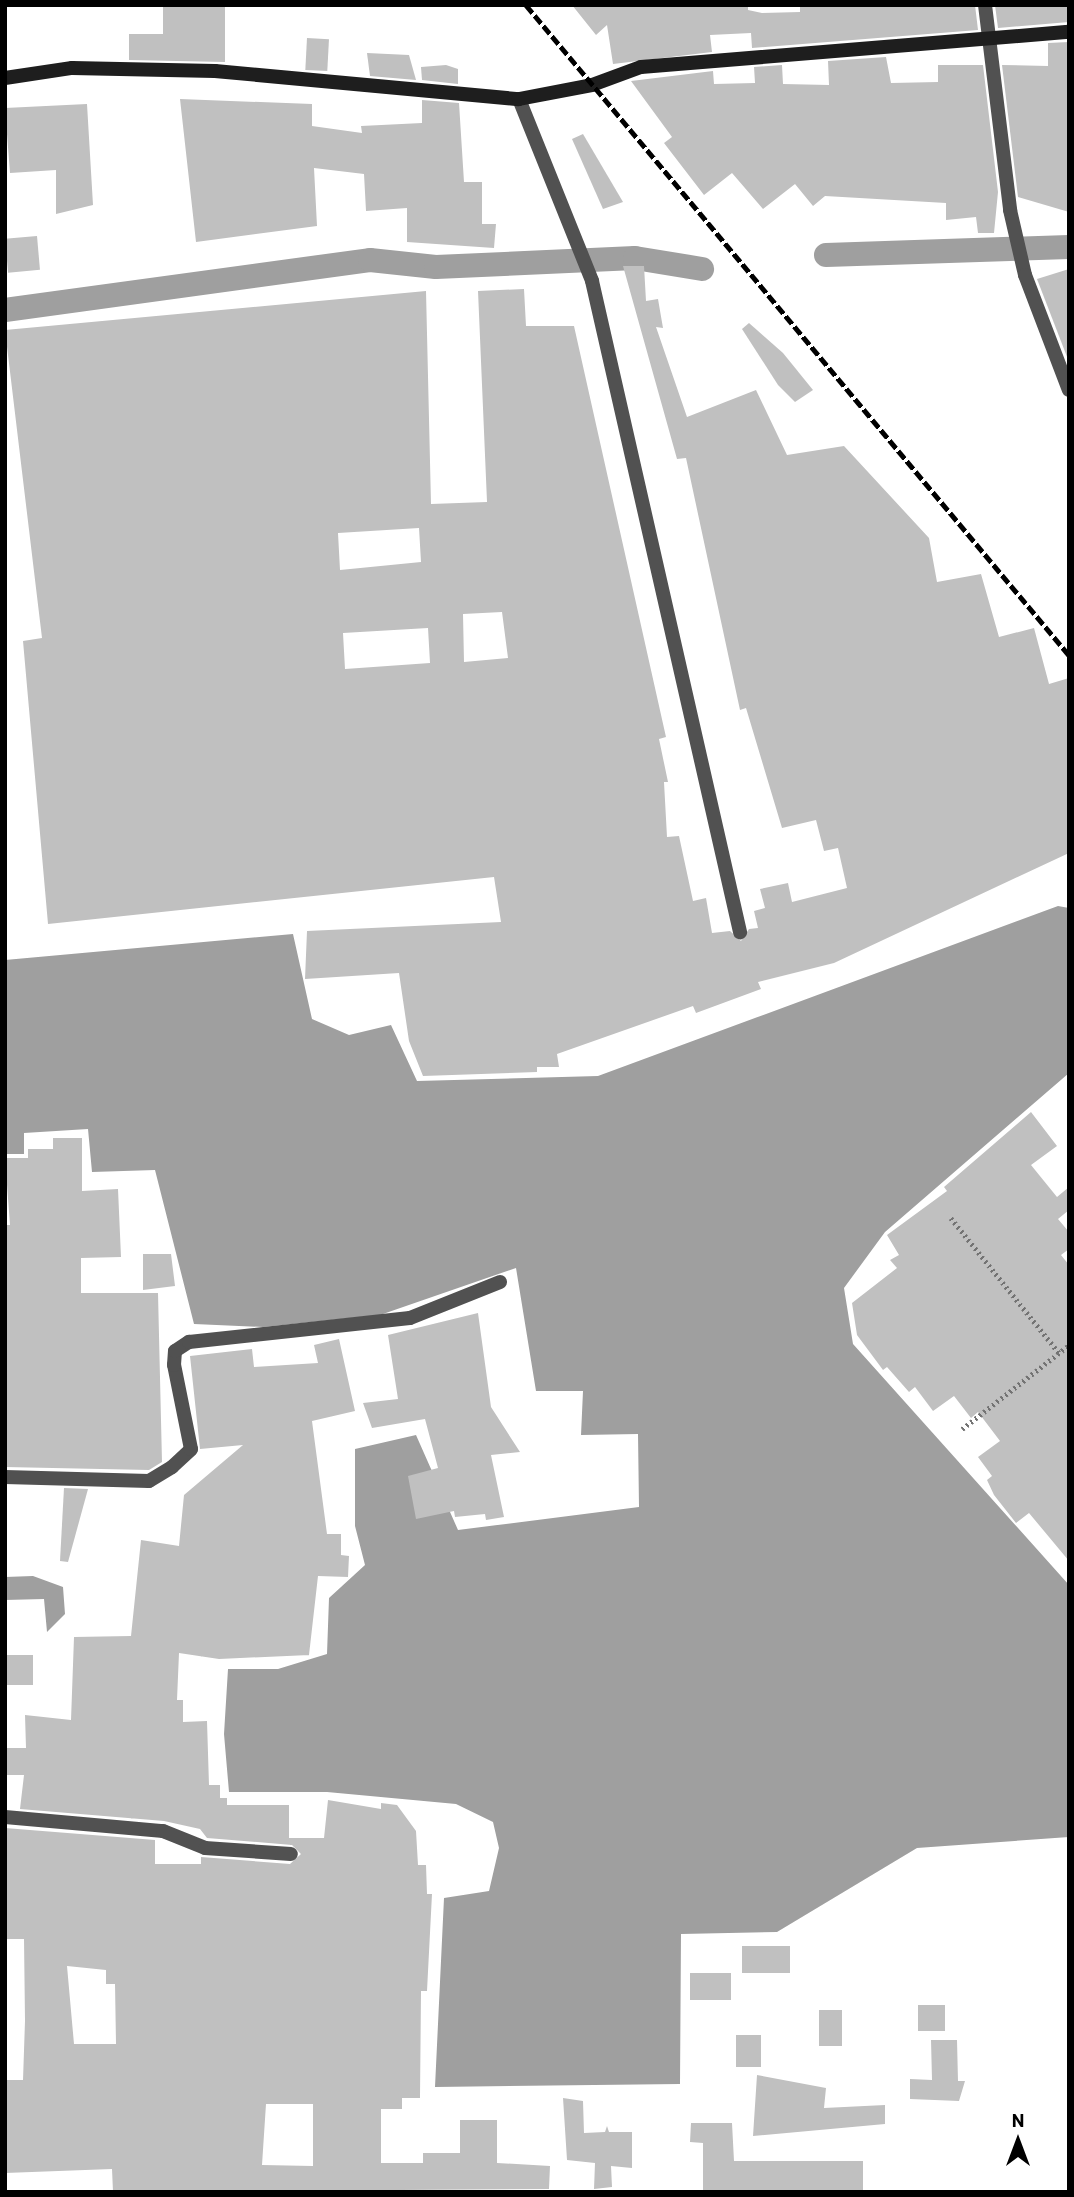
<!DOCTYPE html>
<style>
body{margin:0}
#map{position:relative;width:1074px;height:2197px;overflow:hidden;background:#fff;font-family:Barlow,sans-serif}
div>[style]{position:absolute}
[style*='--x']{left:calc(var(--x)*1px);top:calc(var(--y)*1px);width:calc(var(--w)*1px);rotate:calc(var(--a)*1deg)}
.water>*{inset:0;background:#9f9f9f}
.canal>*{height:24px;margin:-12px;padding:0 12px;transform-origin:12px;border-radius:12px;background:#9f9f9f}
.building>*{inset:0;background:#c0c0c0;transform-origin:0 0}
.path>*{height:4.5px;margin-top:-2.25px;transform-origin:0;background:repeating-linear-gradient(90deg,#737373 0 2px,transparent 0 5.5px)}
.street>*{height:14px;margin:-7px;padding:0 7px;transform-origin:7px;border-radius:7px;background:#515151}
.secondary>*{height:14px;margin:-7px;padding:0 7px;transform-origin:7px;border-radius:7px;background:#1e1e1e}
.rail>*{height:5px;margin-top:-2.5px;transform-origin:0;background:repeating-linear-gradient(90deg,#000 0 10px,transparent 0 13.5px)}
span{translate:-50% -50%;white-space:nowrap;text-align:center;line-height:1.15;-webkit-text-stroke:5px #fff;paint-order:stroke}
.frame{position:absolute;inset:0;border:7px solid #000;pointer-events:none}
.north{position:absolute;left:983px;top:2106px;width:70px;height:70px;-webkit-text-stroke:5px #fff;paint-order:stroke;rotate:0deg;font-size:19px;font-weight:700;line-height:28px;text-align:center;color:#000}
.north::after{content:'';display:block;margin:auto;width:24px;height:32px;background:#000;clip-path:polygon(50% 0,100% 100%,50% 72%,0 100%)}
</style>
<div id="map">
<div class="water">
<i style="clip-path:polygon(1058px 906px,1069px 908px,1069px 1073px,885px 1232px,844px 1288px,853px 1344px,1069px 1585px,1069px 1837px,917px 1848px,777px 1932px,681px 1934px,680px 2084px,435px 2087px,444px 1898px,489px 1891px,499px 1848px,493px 1822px,456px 1804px,327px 1792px,229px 1792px,224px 1734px,228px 1669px,278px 1669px,327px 1654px,329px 1598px,365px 1565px,355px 1526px,355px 1449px,416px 1435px,458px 1530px,639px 1507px,638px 1434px,581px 1435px,583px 1391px,536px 1391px,516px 1268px,380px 1315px,263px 1327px,194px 1324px,155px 1170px,92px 1172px,88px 1129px,24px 1133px,24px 1154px,5px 1154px,5px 960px,293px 934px,312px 1019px,349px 1035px,391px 1025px,417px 1081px,598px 1076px)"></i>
<i style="clip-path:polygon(33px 1576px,63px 1587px,65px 1614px,47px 1632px,44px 1599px,5px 1600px,5px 1577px)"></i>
</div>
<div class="canal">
<i style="--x:826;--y:255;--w:243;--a:-1.9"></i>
<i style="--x:5;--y:310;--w:368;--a:-7.8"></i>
<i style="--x:370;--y:260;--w:66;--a:6.1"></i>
<i style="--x:436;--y:267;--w:199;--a:-2.6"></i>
<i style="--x:635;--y:258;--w:68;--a:9.3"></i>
</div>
<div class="building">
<i style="clip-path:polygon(163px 5px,225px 5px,225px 62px,129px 60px,129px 34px,163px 34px)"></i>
<i style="clip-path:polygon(572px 5px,748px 5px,748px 10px,762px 13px,800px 12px,800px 5px,975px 5px,978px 30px,752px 48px,751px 33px,710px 35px,712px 52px,613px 64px,607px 25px,596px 35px)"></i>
<i style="clip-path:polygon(995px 5px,1069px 5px,1069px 22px,998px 28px)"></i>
<i style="left:307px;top:38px;width:22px;height:32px;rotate:3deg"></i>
<i style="clip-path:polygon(1069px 42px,1069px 212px,1018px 197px,1002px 65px,1048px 66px,1048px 43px)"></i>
<i style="clip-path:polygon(367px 53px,409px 55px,416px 80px,370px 76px)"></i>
<i style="clip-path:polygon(886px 57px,891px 83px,938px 82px,938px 65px,983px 65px,998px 192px,994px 233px,978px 233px,976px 217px,946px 220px,946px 203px,825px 196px,813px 206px,795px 184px,763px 209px,732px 173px,704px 195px,664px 143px,672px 137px,631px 81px,713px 71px,714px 84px,755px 83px,754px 67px,782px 65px,783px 84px,829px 85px,828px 61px)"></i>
<i style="clip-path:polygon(446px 65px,458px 69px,458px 84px,422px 80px,421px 67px)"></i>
<i style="clip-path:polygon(180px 99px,312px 104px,312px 126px,362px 133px,361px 126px,422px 123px,422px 100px,459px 103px,464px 182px,482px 182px,482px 224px,496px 224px,494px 248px,407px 242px,407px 208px,366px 211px,364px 174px,314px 168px,317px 226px,196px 242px)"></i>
<i style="clip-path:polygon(87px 104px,93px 205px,56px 214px,56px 170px,10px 173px,5px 108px)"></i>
<i style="clip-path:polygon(583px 134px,623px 202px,603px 209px,572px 139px)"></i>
<i style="left:37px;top:236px;width:34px;height:32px;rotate:85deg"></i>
<i style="clip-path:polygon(evenodd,623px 266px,644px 266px,646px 301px,658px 299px,663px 328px,656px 327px,687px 417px,756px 390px,787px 455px,844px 446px,929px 538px,937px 582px,981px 574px,999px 637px,1034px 628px,1049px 684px,1069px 678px,1069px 853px,834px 963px,758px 982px,761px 989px,696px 1013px,693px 1006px,557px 1054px,559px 1067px,537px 1067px,537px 1072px,423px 1076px,409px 1041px,399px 973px,305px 979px,307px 931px,501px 922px,494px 877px,48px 924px,23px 641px,42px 638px,5px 330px,426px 291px,431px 504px,487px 502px,478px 291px,524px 289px,526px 326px,574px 326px,666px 737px,659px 739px,668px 782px,664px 782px,667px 837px,679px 836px,693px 901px,706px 898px,712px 933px,730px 931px,741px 941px,749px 929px,758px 928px,754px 911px,765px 908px,760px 889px,788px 883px,792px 902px,847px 888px,838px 848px,824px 851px,816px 820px,782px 828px,746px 708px,740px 710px,686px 458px,677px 459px,623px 266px,419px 528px,421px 562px,340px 570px,338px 533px,419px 528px,623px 266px,502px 612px,508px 658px,464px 662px,463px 614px,502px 612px,623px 266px,428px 628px,430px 663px,345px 669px,343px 633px,428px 628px)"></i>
<i style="clip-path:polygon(1069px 269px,1069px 362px,1037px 279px)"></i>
<i style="clip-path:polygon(749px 323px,783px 353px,813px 390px,795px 402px,778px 385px,742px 329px)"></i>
<i style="clip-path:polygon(1031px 1112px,1057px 1146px,1031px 1165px,1057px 1197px,1069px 1187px,1069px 1210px,1058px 1219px,1069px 1232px,1069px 1249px,1061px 1255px,1069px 1265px,1069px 1561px,1029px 1513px,1016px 1523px,994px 1495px,987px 1480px,992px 1476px,978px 1457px,1000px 1441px,978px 1412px,971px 1418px,954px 1396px,933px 1411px,915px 1387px,909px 1392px,887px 1367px,883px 1370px,857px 1335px,852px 1303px,897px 1268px,890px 1260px,899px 1255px,887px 1235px,947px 1191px,944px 1187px)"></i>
<i style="clip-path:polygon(53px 1138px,82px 1138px,82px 1191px,118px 1189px,121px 1257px,81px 1258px,81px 1293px,158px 1293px,162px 1462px,149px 1470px,5px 1467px,5px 1225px,10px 1225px,5px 1158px,28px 1158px,28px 1149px,53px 1149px)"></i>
<i style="clip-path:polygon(143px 1254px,171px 1254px,175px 1286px,143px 1290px)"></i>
<i style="clip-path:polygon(478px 1313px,491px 1407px,520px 1452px,491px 1455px,504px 1517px,486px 1520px,485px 1514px,455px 1517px,454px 1511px,416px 1519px,408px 1476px,438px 1468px,425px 1419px,372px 1428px,363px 1403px,398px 1399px,388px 1335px)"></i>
<i style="clip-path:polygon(evenodd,339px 1339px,355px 1411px,312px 1421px,327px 1534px,341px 1534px,341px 1555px,349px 1556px,348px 1577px,318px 1576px,309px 1655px,219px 1659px,179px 1653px,177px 1700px,183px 1700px,183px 1722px,207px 1721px,209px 1785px,220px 1785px,220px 1798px,227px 1798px,227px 1805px,289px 1805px,289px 1838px,324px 1838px,328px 1800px,381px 1809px,381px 1803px,397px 1805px,416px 1831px,418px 1865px,426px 1865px,427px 1894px,432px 1894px,427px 1991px,421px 1991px,420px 2098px,402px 2098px,402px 2109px,381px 2109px,381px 2163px,423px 2163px,423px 2153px,460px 2153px,460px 2120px,497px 2120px,497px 2163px,550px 2166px,549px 2189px,113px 2192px,112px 2169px,5px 2173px,5px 2080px,23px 2080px,25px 2021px,24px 1939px,5px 1939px,5px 1828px,155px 1840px,155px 1864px,201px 1864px,201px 1857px,290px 1864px,301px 1854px,292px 1845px,207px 1838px,200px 1829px,164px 1821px,20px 1809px,24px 1775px,5px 1775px,5px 1748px,26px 1748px,25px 1715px,71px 1720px,74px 1637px,131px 1636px,141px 1540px,179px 1546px,184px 1495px,243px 1445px,200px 1449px,190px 1356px,252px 1349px,254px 1367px,318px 1363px,314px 1345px,339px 1339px,67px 1966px,106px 1970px,106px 1984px,115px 1984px,116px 2044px,74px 2044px,67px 1966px,339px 1339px,266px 2104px,313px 2104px,313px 2166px,262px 2165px,266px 2104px)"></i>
<i style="clip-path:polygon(64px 1488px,88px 1489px,68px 1562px,60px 1561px)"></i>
<i style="left:5px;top:1655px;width:28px;height:30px"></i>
<i style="left:790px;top:1946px;width:27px;height:48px;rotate:90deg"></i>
<i style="left:690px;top:1973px;width:41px;height:27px"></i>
<i style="left:918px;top:2005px;width:27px;height:26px"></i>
<i style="left:819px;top:2010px;width:23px;height:36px"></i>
<i style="left:736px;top:2035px;width:25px;height:32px"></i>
<i style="clip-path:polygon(931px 2040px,957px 2040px,958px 2081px,965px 2081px,959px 2101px,910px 2099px,910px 2079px,932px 2080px)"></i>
<i style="clip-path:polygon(757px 2075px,826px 2088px,824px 2108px,885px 2105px,885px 2124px,753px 2136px)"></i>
<i style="clip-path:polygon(563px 2098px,583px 2101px,584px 2133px,605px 2132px,607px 2126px,609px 2132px,632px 2132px,632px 2168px,611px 2166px,612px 2187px,594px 2189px,595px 2163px,567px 2160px)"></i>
<i style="clip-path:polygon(691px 2123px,732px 2123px,734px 2161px,863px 2161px,863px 2192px,703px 2192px,703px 2143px,690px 2142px)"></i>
</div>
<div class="path">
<i style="--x:951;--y:1218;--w:173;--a:51.3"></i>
<i style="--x:962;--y:1429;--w:136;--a:-38.1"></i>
</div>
<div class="street">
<i style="--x:985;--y:5;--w:207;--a:83"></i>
<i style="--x:1010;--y:210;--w:67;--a:77"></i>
<i style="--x:1025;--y:275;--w:123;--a:69.1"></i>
<i style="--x:519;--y:99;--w:196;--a:68.1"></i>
<i style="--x:592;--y:281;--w:668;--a:77.19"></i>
<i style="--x:5;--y:1477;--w:144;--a:1.6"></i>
<i style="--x:149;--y:1481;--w:27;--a:-31"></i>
<i style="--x:172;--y:1467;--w:26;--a:-43"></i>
<i style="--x:191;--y:1449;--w:86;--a:-101.4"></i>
<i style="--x:174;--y:1365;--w:14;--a:-86"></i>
<i style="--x:175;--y:1351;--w:17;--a:-33"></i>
<i style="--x:189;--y:1342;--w:222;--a:-6.2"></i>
<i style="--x:410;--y:1318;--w:97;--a:-21.8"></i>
<i style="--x:5;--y:1817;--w:159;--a:5.1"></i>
<i style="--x:163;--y:1831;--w:45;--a:22"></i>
<i style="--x:205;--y:1848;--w:86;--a:4"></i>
</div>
<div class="secondary">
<i style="--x:5;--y:78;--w:68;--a:-8.5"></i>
<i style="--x:72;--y:68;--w:143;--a:1.2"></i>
<i style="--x:215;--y:71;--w:305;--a:5.3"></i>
<i style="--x:519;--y:99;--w:74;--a:-10.9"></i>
<i style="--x:592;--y:85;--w:52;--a:-20.2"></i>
<i style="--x:641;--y:67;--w:429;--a:-4.7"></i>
</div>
<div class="rail">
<i style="--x:526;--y:5;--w:847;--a:50.13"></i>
</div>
<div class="frame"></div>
<div class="north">N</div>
</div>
